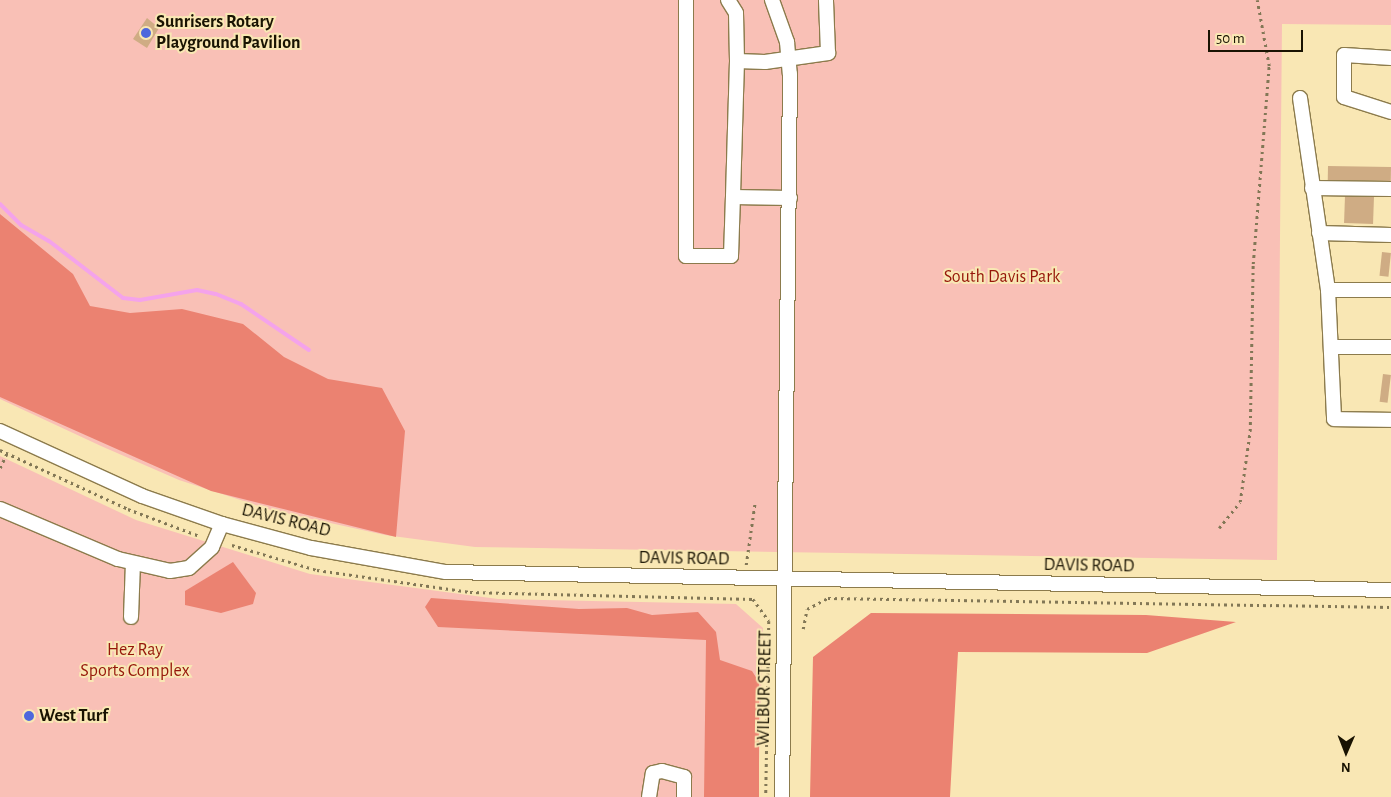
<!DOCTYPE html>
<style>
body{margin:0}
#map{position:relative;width:1391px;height:797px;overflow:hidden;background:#f9e7b4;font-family:"Alegreya Sans",sans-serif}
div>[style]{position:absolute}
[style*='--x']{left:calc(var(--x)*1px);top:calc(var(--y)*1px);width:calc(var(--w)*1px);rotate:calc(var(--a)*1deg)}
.green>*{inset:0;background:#f9c0b6}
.forest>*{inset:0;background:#eb8271}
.stream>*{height:4px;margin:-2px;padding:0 2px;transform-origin:2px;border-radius:2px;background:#f4a3eb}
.building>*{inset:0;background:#cfac84;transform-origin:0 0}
.path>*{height:2.5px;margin-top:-1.25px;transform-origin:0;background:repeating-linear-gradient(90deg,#827756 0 2.5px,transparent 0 6.5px)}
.roads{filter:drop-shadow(1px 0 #8c7b4c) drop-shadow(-1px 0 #8c7b4c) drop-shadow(0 1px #8c7b4c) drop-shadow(0 -1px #8c7b4c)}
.minor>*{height:14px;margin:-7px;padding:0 7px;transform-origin:7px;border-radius:7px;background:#fff}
.dots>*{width:14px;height:14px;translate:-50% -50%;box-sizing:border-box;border:2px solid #f9e7b4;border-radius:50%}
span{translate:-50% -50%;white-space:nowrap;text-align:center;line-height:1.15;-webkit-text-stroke:4px #f9e7b4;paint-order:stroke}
.poi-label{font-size:18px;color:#191302;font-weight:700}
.left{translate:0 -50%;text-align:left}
.park-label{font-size:18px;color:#96170a}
.street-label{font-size:18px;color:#191302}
.north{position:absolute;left:1321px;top:727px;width:50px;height:50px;-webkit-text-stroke:4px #f9e7b4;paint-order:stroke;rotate:181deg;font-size:14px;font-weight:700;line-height:20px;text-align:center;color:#191302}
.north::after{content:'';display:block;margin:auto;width:18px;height:22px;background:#191302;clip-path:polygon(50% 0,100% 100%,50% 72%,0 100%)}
.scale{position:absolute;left:1208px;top:30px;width:95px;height:22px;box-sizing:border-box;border:2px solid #191302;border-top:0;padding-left:6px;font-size:15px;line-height:18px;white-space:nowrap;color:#191302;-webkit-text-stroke:4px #f9e7b4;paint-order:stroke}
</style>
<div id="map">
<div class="green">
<i style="clip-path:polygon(0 0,1391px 0,1391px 25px,1282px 24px,1277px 560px,475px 547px,385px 535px,271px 510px,179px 480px,101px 446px,0 399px)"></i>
<i style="clip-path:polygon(0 456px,136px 520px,310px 574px,498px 599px,736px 604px,763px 628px,758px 797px,0 797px)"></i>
</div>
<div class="forest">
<i style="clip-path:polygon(0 214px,73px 274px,90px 306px,130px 313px,182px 309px,243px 324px,284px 357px,328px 379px,382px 388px,405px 431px,396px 537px,211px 491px,0 397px)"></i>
<i style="clip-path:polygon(233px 562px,256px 593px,253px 604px,221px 613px,185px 605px,185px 591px)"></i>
<i style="clip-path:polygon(431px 598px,579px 609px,627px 608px,652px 615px,698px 612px,716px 632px,720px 660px,752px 671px,759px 682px,759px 797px,704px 797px,706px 640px,438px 627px,425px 607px)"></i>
<i style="clip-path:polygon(871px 613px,1146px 615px,1236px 622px,1147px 653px,958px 652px,950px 797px,810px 797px,813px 657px)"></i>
</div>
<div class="stream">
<i style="--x:0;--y:204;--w:30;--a:45"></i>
<i style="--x:21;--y:225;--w:32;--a:30"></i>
<i style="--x:49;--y:241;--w:93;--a:37.6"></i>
<i style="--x:123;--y:298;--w:17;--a:7"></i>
<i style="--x:140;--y:300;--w:58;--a:-10"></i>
<i style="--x:197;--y:290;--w:19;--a:12"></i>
<i style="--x:216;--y:294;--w:27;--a:22"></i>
<i style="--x:241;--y:304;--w:82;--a:34.1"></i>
</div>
<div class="building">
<i style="clip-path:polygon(147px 18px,159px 28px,147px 48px,133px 39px)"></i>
<i style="left:1328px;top:166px;width:63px;height:14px;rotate:1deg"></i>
<i style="left:1345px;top:196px;width:29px;height:27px;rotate:2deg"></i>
<i style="left:1382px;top:252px;width:9px;height:24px;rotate:6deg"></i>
<i style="left:1383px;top:374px;width:8px;height:28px;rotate:7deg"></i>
</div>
<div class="path">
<i style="--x:0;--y:450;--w:141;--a:24.7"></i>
<i style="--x:128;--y:509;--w:77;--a:20.6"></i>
<i style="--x:0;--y:468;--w:17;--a:-65"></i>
<i style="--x:1219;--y:528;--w:33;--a:-51"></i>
<i style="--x:1240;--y:502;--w:72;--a:-82"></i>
<i style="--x:1250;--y:431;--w:167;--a:-89"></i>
<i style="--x:1253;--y:264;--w:199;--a:-85.4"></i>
<i style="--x:1269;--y:66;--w:67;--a:-100.3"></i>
<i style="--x:232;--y:545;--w:89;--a:16.4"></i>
<i style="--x:317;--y:570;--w:155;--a:8.2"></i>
<i style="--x:470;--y:592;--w:283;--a:1.4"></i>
<i style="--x:753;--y:599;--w:27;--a:54"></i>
<i style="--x:769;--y:621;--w:176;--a:91"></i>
<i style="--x:746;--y:565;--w:64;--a:-81.9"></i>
<i style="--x:803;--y:629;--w:20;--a:-79"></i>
<i style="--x:807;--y:609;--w:24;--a:-28"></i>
<i style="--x:828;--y:598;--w:563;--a:0.92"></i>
</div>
<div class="roads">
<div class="minor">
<i style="--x:686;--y:0;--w:256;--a:90"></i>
<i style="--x:686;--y:256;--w:45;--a:0"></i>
<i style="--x:731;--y:256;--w:59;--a:-88.1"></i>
<i style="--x:728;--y:0;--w:15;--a:58"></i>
<i style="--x:736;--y:13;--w:48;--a:88.8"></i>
<i style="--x:737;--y:61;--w:28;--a:2"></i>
<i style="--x:765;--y:62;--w:64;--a:-8.1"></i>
<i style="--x:828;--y:53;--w:53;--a:-92.2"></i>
<i style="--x:772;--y:0;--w:45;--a:70.3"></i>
<i style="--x:787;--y:42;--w:32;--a:85"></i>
<i style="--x:790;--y:74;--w:723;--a:90.63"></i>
<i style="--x:1391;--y:58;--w:47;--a:-176.3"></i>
<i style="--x:1344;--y:55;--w:42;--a:90"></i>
<i style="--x:1344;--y:97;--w:49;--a:17.7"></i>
<i style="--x:737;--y:61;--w:136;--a:91.7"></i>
<i style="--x:733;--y:197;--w:57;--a:1"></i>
<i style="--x:1300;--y:98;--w:194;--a:81.7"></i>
<i style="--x:1328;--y:290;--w:129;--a:87.3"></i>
<i style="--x:1334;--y:419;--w:57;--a:1"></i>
<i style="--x:1312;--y:188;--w:79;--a:0.7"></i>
<i style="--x:1319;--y:233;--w:72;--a:1.6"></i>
<i style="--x:1328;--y:290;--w:63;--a:0"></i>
<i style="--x:1333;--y:347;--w:58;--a:0"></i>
<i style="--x:0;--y:431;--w:156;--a:24.6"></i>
<i style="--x:142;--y:496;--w:85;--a:19.3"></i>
<i style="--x:222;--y:524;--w:92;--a:15.1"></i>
<i style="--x:311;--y:548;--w:137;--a:10.1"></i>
<i style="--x:446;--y:572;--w:945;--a:1.09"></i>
<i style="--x:0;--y:509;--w:128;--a:23"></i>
<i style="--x:118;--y:559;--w:53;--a:13"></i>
<i style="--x:170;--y:571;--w:19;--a:-9"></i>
<i style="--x:189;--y:568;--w:31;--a:-42"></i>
<i style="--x:212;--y:547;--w:25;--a:-67"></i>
<i style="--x:131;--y:617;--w:54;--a:-87.9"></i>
<i style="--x:649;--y:797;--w:24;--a:-81"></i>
<i style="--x:653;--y:773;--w:9;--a:-13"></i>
<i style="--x:662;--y:771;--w:23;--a:15"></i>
<i style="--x:684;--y:777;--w:20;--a:90"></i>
</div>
</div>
<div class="dots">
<i style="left:146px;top:33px;background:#4e67dc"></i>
<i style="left:29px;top:716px;background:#4e67dc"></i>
</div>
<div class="poi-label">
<span class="left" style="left:156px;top:33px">Sunrisers Rotary<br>Playground Pavilion</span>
<span class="left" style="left:39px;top:716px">West Turf</span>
</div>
<div class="park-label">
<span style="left:1002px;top:277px">South Davis Park</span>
<span style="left:135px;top:661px">Hez Ray<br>Sports Complex</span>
</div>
<div class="street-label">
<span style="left:286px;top:521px;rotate:14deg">DAVIS ROAD</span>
<span style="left:684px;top:559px;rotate:1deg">DAVIS ROAD</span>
<span style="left:1089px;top:566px;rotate:1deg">DAVIS ROAD</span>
<span style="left:765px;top:688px;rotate:-89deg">WILBUR STREET</span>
</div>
<div class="north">N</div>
<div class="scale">50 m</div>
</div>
